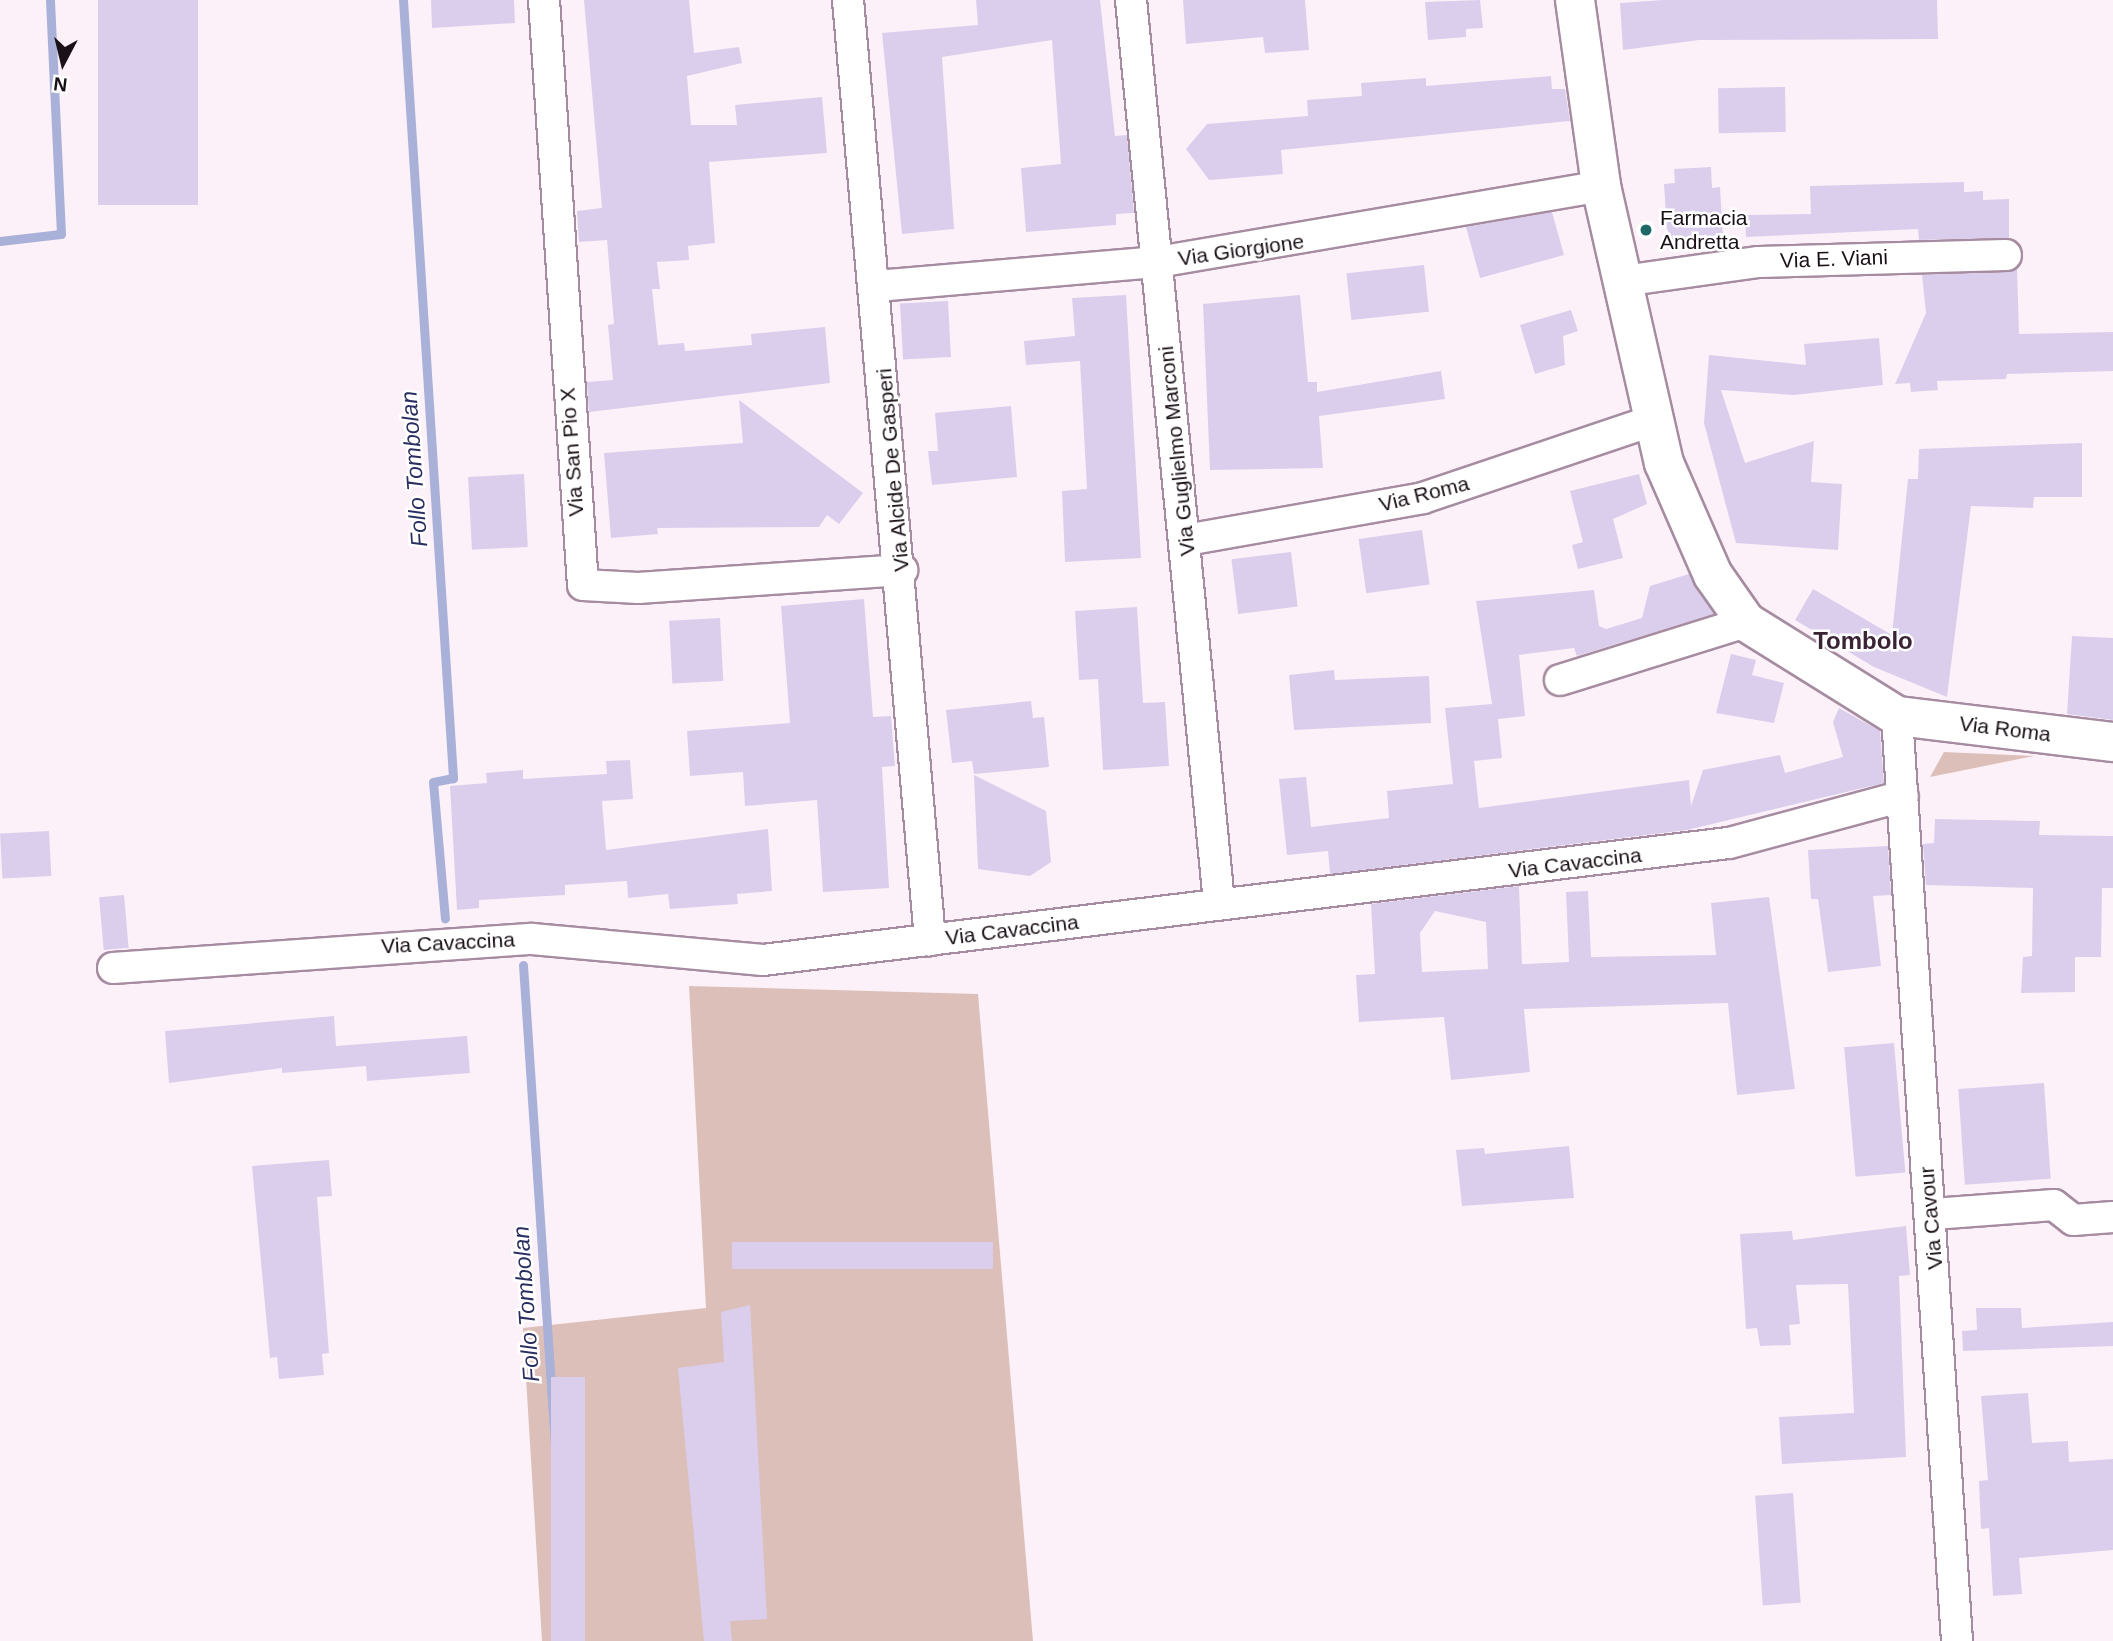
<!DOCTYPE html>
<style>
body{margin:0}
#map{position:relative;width:2113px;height:1641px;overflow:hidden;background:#fdf1f9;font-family:Helvetica,sans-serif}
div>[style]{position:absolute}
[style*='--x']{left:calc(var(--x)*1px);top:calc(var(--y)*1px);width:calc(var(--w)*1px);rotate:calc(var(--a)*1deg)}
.green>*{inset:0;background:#dcbfb9}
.stream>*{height:9px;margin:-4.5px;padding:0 4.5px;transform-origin:4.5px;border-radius:4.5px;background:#aab1d8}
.building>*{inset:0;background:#dbceec;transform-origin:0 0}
.roads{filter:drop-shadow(2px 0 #a68ca0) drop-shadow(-2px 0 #a68ca0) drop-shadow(0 2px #a68ca0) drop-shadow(0 -2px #a68ca0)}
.minor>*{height:30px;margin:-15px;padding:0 15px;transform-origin:15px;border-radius:15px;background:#fff}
.secondary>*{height:38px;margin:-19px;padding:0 19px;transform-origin:19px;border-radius:19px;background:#fff}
.dots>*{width:19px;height:19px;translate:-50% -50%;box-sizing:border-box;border:4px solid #fff;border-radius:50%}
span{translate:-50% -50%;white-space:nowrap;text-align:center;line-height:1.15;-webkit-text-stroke:5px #fff;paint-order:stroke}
.poi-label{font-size:21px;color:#1a1017}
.left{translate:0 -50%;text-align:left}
.street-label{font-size:21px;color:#1a1017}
.water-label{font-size:23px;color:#2a2f60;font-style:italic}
.quarter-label{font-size:24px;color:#392334;font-weight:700}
.north{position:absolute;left:28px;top:28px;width:70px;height:70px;-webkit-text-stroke:5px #fff;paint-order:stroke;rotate:187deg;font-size:19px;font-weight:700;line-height:28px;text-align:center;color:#1a1017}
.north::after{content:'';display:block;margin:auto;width:24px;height:32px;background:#1a1017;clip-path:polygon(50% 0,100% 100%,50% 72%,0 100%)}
</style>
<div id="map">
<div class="green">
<i style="clip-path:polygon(1944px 752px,2034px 756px,1930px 777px)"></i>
<i style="clip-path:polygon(689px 986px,978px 994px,1033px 1641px,542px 1641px,523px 1328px,706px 1308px)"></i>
</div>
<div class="stream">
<i style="--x:403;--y:0;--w:780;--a:86.32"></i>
<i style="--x:453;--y:778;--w:20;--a:169"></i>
<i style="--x:433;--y:782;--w:137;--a:85"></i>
<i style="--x:0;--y:241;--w:61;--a:-6.5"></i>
<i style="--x:61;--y:234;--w:234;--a:-92.7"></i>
<i style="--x:523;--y:965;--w:677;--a:86.19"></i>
</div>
<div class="building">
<i style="left:98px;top:0;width:100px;height:205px"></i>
<i style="clip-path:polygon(431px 0,514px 0,515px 23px,432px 28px)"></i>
<i style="clip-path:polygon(584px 0,689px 0,694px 53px,739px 47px,742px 63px,687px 76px,691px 125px,737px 125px,735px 105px,822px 97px,827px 153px,709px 162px,715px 243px,688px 246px,689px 260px,657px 262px,660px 289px,652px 289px,658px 345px,684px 343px,685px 351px,752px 345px,751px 334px,825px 327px,830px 383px,589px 412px,587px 382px,613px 380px,608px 325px,614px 324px,607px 240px,579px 242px,577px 211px,602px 208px)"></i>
<i style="clip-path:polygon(976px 0,1100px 0,1115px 136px,1127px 135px,1134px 213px,1116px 214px,1116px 225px,1026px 232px,1021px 168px,1061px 164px,1052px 40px,942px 57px,954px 229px,902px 234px,882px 33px,978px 25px)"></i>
<i style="clip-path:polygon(1183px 0,1305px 0,1309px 50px,1265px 53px,1263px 37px,1186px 44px)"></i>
<i style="clip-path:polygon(1480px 0,1483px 28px,1466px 29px,1466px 37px,1428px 40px,1425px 2px)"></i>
<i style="clip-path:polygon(1663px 0,1937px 0,1938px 39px,1699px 40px,1623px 50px,1620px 3px)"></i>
<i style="clip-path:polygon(1551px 76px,1552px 89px,1565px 89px,1570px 121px,1281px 150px,1283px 174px,1209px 180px,1186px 149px,1207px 124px,1308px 116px,1307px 100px,1362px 96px,1361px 83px,1426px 78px,1426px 86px)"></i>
<i style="left:1785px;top:87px;width:45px;height:67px;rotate:89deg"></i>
<i style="clip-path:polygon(1711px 167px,1712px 188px,1720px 187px,1723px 238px,1668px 246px,1664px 184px,1675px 183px,1674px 169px)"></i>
<i style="clip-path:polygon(1964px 182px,1964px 192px,1983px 191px,1983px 200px,2009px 199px,2009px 238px,1919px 240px,1918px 229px,1746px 237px,1745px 215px,1811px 214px,1810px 186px)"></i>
<i style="clip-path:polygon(1552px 212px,1564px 255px,1480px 278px,1466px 227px)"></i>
<i style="left:1424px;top:265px;width:47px;height:78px;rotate:84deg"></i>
<i style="clip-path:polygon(2017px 268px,2019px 334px,2113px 332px,2113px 371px,2007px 374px,2006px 379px,1937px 381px,1938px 390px,1911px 392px,1910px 383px,1895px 384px,1926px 313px,1922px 275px)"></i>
<i style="clip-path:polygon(1126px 295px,1141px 558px,1065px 562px,1062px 491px,1087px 489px,1080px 361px,1026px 365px,1024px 341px,1075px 336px,1072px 298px)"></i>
<i style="clip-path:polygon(1300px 295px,1308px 382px,1317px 382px,1317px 392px,1441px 371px,1445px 399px,1319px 416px,1323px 468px,1210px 470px,1203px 304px)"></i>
<i style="left:948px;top:301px;width:56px;height:48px;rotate:87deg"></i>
<i style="clip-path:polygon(1571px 310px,1578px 331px,1563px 336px,1565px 365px,1535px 374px,1520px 325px)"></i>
<i style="clip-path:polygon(1879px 338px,1883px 385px,1794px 395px,1721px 390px,1745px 463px,1814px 441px,1811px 482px,1842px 484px,1838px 550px,1736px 543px,1704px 423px,1709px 355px,1806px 365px,1804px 344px)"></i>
<i style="clip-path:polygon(739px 400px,863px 493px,839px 524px,827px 515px,819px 527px,657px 528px,658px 534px,611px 538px,604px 453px,743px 443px)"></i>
<i style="clip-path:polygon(1011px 406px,1017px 477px,932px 485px,928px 451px,938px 451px,935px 413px)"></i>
<i style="clip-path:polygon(2082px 443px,2082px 497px,2034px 497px,2033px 508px,1971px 506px,1947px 697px,1874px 667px,1795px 620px,1813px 589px,1892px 635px,1908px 479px,1918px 479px,1919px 449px)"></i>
<i style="left:524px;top:474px;width:73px;height:56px;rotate:87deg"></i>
<i style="clip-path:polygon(1639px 474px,1647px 504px,1613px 519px,1623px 558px,1578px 569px,1572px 545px,1583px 542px,1570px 491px)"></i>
<i style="left:1422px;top:530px;width:55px;height:64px;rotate:82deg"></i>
<i style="left:1291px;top:552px;width:55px;height:60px;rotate:83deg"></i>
<i style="clip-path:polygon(1689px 574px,1714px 614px,1577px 656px,1574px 648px,1519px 655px,1525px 716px,1498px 719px,1502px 758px,1474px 761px,1479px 808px,1689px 780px,1691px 806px,1703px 770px,1780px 755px,1785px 773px,1843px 757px,1833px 722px,1839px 708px,1880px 731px,1884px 783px,1687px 830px,1330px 874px,1328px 851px,1287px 855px,1279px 779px,1306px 777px,1311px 827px,1389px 818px,1387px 791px,1453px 784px,1445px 708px,1492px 704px,1476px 601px,1594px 590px,1599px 626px,1606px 629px,1642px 618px,1650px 586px)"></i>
<i style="clip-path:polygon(864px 599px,873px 717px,891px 716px,895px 766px,882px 767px,889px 888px,823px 892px,817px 800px,745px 806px,743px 772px,690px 776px,687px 731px,790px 723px,781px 606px)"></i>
<i style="clip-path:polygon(1137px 607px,1143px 703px,1165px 702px,1169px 766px,1103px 770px,1098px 679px,1079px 680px,1075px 611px)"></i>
<i style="left:720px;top:618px;width:63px;height:51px;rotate:87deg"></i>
<i style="clip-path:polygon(2072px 636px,2113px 638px,2113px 720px,2067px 714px)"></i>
<i style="clip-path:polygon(1731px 654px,1756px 660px,1752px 675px,1784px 683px,1774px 723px,1716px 713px)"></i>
<i style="clip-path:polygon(1334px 670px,1335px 680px,1429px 676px,1431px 723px,1294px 730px,1289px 675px)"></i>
<i style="clip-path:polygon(1031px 701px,1033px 718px,1044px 717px,1049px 767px,974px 774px,972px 761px,952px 763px,946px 710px)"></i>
<i style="clip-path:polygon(630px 760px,633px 799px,602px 801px,606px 850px,768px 829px,772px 891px,737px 894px,738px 904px,670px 909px,668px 894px,628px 898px,627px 881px,565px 885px,565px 895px,479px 900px,479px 908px,457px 910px,450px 786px,487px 783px,486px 773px,523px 770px,523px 779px,607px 774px,606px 761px)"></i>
<i style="clip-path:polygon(974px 775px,1046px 811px,1051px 862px,1030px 876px,978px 869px)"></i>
<i style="clip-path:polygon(1935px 819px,2040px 821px,2039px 835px,2113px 836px,2113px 888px,2102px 888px,2101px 957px,2075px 957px,2075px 992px,2021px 993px,2023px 957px,2032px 956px,2033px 888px,1926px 885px,1923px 844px,1934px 843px)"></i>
<i style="left:49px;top:831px;width:45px;height:49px;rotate:87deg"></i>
<i style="clip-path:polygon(1888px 846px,1891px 895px,1873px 896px,1881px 966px,1828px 972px,1818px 899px,1811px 899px,1808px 850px)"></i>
<i style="clip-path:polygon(evenodd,1519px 886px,1522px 964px,1569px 962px,1566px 892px,1588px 891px,1591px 957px,1716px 955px,1711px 903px,1769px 897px,1795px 1089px,1737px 1095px,1728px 1003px,1524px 1009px,1530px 1072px,1451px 1080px,1444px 1017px,1359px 1022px,1356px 975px,1375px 974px,1371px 904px,1519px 886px,1435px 911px,1486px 922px,1488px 969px,1422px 972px,1420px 933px,1435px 911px)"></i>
<i style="left:124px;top:895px;width:53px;height:25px;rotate:85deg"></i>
<i style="clip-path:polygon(334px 1016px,336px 1046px,467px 1036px,470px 1073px,367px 1081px,366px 1066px,282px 1073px,282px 1068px,169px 1083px,165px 1031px)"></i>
<i style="left:1894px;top:1043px;width:130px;height:50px;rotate:85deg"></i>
<i style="left:2044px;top:1083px;width:96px;height:86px;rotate:86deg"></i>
<i style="clip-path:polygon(1569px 1146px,1574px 1198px,1462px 1206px,1456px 1150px,1484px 1148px,1485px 1154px)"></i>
<i style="clip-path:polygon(329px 1160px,332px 1196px,317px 1197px,329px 1353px,322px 1354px,324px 1375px,279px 1379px,277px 1357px,270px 1358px,252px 1166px)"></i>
<i style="clip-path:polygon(1906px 1226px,1910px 1275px,1899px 1276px,1906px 1457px,1782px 1464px,1779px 1417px,1854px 1413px,1848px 1284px,1796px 1285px,1800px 1324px,1789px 1325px,1791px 1345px,1760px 1346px,1757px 1328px,1746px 1329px,1740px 1234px,1792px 1231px,1793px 1240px)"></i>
<i style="left:993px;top:1242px;width:27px;height:261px;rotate:90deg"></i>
<i style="clip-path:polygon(750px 1305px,767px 1619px,730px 1621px,732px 1641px,704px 1641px,678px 1368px,724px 1362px,721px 1312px)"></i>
<i style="clip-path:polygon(1976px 1308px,2021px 1308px,2022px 1328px,2113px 1322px,2113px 1346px,1963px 1351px,1962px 1331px,1977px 1330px)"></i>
<i style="left:551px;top:1377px;width:34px;height:265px"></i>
<i style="clip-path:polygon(2028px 1393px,2032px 1443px,2068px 1441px,2069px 1462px,2113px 1459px,2113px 1550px,2019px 1558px,2022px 1594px,1993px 1596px,1989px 1528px,1981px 1529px,1979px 1481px,1988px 1480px,1981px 1396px)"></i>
<i style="left:1793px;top:1493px;width:110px;height:38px;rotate:86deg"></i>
</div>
<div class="roads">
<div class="minor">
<i style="--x:544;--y:0;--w:586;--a:86.19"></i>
<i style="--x:583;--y:585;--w:55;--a:3.1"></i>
<i style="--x:638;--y:588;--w:265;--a:-3.9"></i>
<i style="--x:848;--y:0;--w:944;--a:85.01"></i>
<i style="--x:1131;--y:0;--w:907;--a:84.43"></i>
<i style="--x:1623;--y:281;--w:137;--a:-8"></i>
<i style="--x:1759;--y:262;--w:247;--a:-1.6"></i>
<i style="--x:877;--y:286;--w:282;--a:-4.9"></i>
<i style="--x:1158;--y:262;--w:449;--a:-9.7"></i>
<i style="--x:1186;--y:540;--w:241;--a:-10"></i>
<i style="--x:1423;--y:498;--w:245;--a:-18.6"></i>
<i style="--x:1560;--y:680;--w:195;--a:-17.3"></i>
<i style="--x:1897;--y:716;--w:927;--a:86.29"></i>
<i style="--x:113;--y:968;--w:420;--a:-4"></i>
<i style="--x:532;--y:939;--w:232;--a:5.2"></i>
<i style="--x:763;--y:960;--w:973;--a:-6.91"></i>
<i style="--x:1729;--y:843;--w:180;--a:-15.1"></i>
<i style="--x:1933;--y:1214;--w:121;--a:-4.3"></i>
<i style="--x:2054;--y:1205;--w:24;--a:38"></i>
<i style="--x:2073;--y:1220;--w:40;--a:-4.3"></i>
</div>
<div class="secondary">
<i style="--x:1575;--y:0;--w:188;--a:82"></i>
<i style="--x:1601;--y:186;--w:284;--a:77.2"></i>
<i style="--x:1664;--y:463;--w:122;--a:66.4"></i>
<i style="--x:1713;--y:575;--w:57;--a:54.9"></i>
<i style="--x:1746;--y:622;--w:178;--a:31.9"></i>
<i style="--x:1897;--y:716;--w:218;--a:6.9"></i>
</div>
</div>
<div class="dots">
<i style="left:1646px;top:230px;background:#1f6a66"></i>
</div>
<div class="poi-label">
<span class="left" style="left:1660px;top:230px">Farmacia<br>Andretta</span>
</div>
<div class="street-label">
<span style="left:1241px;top:250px;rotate:-8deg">Via Giorgione</span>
<span style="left:1834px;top:259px;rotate:-2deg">Via E. Viani</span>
<span style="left:1177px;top:451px;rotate:-96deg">Via Guglielmo Marconi</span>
<span style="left:572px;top:452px;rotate:-94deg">Via San Pio X</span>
<span style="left:893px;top:470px;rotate:-95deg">Via Alcide De Gasperi</span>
<span style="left:1424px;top:494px;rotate:-14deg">Via Roma</span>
<span style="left:2005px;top:729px;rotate:7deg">Via Roma</span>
<span style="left:1575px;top:863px;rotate:-7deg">Via Cavaccina</span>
<span style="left:1012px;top:930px;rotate:-7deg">Via Cavaccina</span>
<span style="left:448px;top:943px;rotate:-3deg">Via Cavaccina</span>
<span style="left:1931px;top:1218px;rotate:-95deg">Via Cavour</span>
</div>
<div class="water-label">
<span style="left:414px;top:469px;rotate:-94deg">Follo Tombolan</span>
<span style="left:526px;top:1304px;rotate:-94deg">Follo Tombolan</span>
</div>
<div class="quarter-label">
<span style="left:1863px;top:641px">Tombolo</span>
</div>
<div class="north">N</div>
</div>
